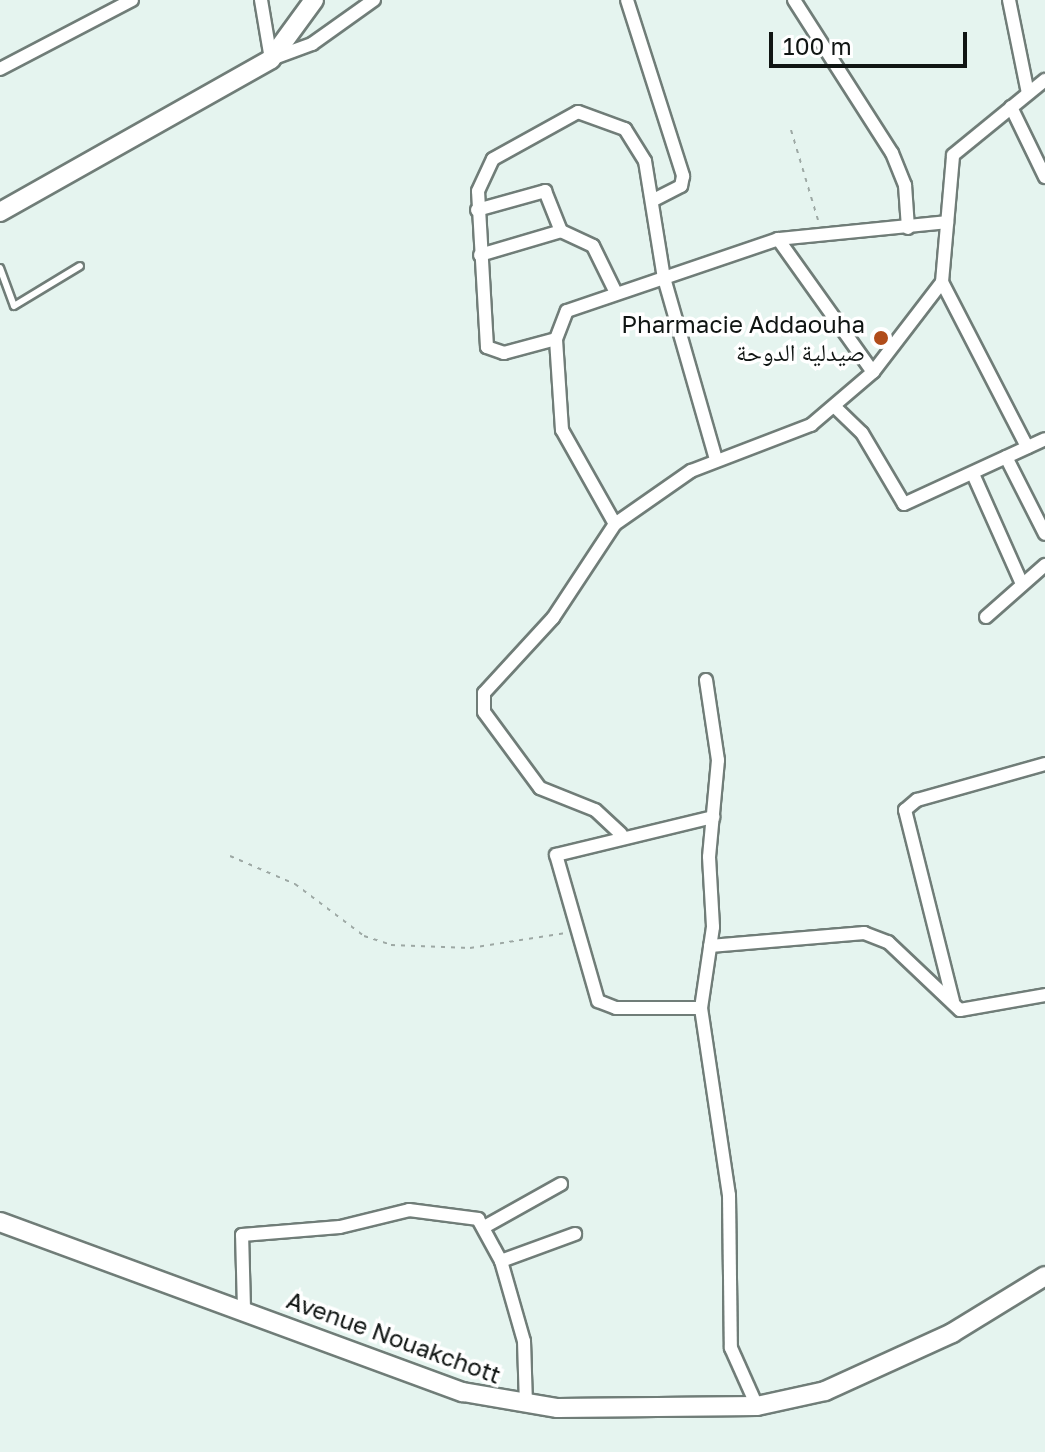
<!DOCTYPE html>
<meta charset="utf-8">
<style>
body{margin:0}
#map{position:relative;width:1045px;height:1452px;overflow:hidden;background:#e5f4ef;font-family:"Golos Text","Noto Naskh Arabic",sans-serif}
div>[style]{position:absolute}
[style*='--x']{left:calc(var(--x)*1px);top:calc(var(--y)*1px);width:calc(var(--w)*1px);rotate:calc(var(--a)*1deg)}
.path>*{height:2px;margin-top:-1px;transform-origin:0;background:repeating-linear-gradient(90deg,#9da8a4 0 4px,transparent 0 10px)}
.roads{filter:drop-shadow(2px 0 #707d78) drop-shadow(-2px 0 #707d78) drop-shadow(0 2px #707d78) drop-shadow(0 -2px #707d78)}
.lane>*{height:6px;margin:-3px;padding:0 3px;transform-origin:3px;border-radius:3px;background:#fff}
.street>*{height:12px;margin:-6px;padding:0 6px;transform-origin:6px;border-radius:6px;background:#fff}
.secondary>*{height:18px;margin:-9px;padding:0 9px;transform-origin:9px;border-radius:9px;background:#fff}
.dots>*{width:22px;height:22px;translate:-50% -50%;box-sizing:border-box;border:4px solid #fff;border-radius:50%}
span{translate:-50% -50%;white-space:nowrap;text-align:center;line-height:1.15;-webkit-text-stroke:7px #fff;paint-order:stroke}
.poi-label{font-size:24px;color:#101513}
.right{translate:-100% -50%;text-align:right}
.street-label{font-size:24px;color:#101513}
.scale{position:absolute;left:769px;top:32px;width:198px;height:36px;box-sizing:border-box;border:4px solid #101513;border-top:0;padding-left:10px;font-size:24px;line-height:28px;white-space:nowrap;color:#101513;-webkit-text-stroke:6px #fff;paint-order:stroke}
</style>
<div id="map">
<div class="path">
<i style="--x:791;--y:130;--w:94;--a:73.3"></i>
<i style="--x:230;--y:856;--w:71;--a:23.3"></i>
<i style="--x:295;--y:884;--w:86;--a:37"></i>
<i style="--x:364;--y:936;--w:28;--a:18"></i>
<i style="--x:391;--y:945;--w:79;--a:2.2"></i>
<i style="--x:470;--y:948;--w:97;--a:-8.9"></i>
</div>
<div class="roads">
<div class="lane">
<i style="--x:0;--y:268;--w:40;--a:69.8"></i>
<i style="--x:14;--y:306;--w:77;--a:-31.2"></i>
</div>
<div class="street">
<i style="--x:261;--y:0;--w:60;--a:80.4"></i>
<i style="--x:271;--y:59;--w:44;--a:-20.1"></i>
<i style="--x:312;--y:44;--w:76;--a:-35.4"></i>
<i style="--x:627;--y:0;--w:185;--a:72.3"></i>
<i style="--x:683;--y:176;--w:10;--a:101"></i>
<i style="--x:681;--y:186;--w:30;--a:153"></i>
<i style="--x:794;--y:0;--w:182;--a:57.4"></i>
<i style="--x:892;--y:153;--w:35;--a:68"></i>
<i style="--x:905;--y:185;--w:43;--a:86"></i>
<i style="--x:1009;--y:0;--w:95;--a:78.5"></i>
<i style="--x:0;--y:69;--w:149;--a:-27.6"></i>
<i style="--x:1011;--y:107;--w:78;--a:64.1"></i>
<i style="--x:477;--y:210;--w:71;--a:-15.6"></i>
<i style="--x:545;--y:191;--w:43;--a:68.2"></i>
<i style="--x:561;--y:231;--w:35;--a:25"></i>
<i style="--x:593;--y:246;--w:52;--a:63.9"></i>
<i style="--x:778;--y:239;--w:163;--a:54.5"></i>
<i style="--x:480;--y:255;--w:84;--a:-16.5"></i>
<i style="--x:942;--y:282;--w:186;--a:62.7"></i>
<i style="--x:556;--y:339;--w:54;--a:164.9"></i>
<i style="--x:504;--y:353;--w:18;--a:-161"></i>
<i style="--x:487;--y:347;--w:156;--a:-93.3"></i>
<i style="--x:478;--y:191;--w:35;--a:-65"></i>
<i style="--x:493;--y:159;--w:97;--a:-28.9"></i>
<i style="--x:578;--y:112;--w:50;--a:19.9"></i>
<i style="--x:625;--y:129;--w:38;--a:58"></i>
<i style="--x:645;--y:161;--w:119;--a:80.8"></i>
<i style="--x:664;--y:278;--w:188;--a:74"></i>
<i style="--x:835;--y:407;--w:37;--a:44"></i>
<i style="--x:862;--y:433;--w:82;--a:59.4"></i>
<i style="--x:904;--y:504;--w:155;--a:-24.7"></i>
<i style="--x:1006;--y:457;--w:86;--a:63.1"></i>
<i style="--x:973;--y:474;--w:120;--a:66"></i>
<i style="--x:615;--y:524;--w:108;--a:-119.4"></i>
<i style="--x:562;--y:430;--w:91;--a:-93.8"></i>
<i style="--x:556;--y:339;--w:30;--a:-69"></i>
<i style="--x:567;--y:311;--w:223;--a:-18.8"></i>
<i style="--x:778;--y:239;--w:170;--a:-5.7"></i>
<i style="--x:986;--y:617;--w:79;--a:-41.4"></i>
<i style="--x:706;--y:680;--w:81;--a:81.5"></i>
<i style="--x:718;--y:760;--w:97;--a:95.3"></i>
<i style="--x:709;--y:857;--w:70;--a:86.7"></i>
<i style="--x:713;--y:927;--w:82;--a:98.4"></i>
<i style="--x:701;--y:1008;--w:189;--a:81.5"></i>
<i style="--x:729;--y:1195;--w:153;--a:89.3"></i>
<i style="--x:731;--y:1348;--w:64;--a:65.9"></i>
<i style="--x:621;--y:834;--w:35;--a:-137"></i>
<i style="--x:595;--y:810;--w:59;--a:-158.2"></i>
<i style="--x:540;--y:788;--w:94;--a:-126.4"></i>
<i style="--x:484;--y:712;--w:19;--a:-90"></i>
<i style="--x:484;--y:693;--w:102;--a:-47.4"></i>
<i style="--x:553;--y:618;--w:113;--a:-56.6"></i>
<i style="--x:615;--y:524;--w:93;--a:-34.9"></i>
<i style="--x:691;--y:471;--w:129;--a:-21"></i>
<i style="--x:811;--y:425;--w:82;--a:-40.5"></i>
<i style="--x:873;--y:372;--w:113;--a:-52.5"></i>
<i style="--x:942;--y:282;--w:127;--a:-85"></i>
<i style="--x:953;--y:155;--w:119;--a:-39.2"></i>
<i style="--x:710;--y:946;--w:155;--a:-4.8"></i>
<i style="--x:864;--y:933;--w:26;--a:21"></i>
<i style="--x:888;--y:942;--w:99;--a:43.4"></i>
<i style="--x:960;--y:1010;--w:86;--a:-10"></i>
<i style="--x:953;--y:1001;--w:197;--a:-104.1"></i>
<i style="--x:905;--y:810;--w:16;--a:-40"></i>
<i style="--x:917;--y:800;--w:133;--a:-15.7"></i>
<i style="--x:701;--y:1008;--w:85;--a:180"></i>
<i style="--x:616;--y:1008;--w:19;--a:-159"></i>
<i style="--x:598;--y:1001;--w:152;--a:-106"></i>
<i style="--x:556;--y:855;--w:162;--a:-13.6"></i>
<i style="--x:486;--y:1226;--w:86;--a:-29.2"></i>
<i style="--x:501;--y:1261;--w:79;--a:-20"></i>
<i style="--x:244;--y:1309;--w:74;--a:-91.5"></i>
<i style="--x:242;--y:1235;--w:98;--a:-4.7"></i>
<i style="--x:340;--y:1227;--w:71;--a:-13.8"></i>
<i style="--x:409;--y:1210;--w:70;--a:7.4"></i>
<i style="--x:478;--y:1219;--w:48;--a:61.3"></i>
<i style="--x:501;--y:1261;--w:83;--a:74"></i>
<i style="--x:524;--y:1341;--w:64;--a:88.2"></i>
</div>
<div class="secondary">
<i style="--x:0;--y:212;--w:311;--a:-29.4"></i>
<i style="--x:271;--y:59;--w:73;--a:-53.9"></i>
<i style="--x:0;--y:1222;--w:493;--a:20.2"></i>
<i style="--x:463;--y:1392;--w:96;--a:9.6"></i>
<i style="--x:558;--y:1408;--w:199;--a:-0.6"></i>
<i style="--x:757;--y:1406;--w:70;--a:-12.4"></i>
<i style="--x:825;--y:1391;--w:140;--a:-24.5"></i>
<i style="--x:952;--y:1333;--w:109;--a:-31.5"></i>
</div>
</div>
<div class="dots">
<i style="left:881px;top:338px;background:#b04c1a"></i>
</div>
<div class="poi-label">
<span class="right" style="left:865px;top:338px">Pharmacie Addaouha<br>صيدلية الدوحة</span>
</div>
<div class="street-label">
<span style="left:394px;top:1337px;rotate:20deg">Avenue Nouakchott</span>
</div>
<div class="scale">100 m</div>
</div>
